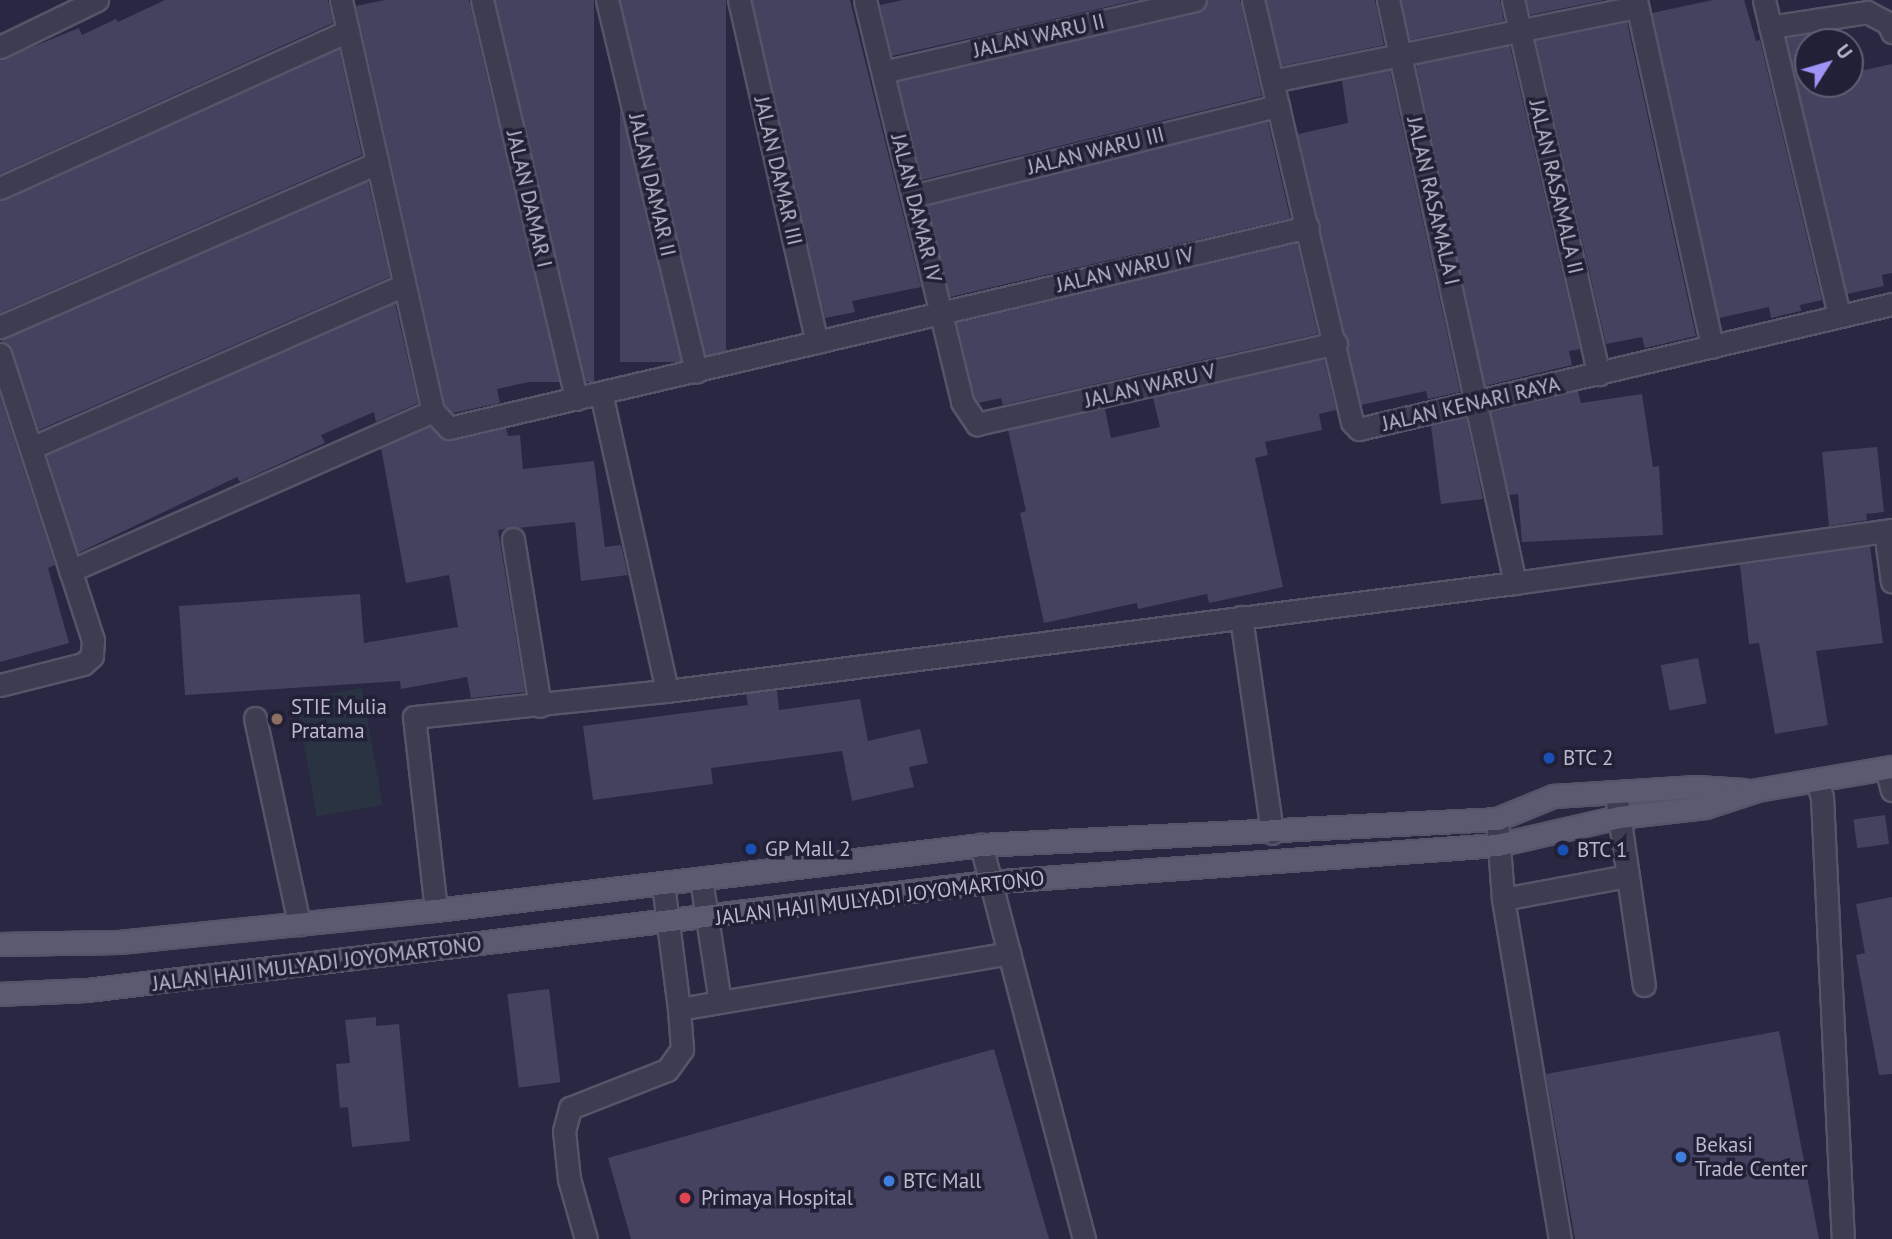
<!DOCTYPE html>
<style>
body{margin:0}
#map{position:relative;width:1892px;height:1239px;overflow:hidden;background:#292742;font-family:"PT Sans",sans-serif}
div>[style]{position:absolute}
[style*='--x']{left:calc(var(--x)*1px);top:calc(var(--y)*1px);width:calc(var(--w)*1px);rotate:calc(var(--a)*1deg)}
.green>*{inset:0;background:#2a3342;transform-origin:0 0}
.building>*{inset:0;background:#44425f;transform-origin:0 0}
.roads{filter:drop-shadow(2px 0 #565469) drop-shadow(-2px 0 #565469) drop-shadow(0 2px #565469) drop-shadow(0 -2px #565469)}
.minor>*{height:21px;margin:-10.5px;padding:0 10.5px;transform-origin:10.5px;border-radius:10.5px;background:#3d3c51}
.major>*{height:21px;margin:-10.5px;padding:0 10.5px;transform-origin:10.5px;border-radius:10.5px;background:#5b5a71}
.dots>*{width:19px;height:19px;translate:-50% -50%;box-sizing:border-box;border:4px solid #222037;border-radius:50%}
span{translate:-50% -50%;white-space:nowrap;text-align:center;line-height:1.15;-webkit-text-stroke:7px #222037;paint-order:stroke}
.street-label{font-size:21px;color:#bbb9cb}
.poi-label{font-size:21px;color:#bbb9cb}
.left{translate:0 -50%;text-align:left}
.north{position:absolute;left:1794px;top:28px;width:70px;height:70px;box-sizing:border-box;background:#222037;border:2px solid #5f5d72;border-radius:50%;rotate:53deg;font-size:19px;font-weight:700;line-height:28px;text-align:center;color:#bbb9cb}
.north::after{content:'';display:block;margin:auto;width:24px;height:32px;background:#9e94f5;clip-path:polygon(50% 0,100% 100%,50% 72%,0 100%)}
</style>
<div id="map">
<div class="green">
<i style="left:362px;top:688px;width:119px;height:67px;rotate:80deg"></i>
</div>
<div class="building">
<i style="clip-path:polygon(165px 0,328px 0,333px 23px,0 174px,0 60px,79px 28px,82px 35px,116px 19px,118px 22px)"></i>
<i style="clip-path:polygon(385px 0,469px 0,557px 376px,497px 389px,500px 403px,453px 413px,445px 405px,356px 6px)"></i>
<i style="left:495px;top:0;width:99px;height:382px"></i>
<i style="left:620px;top:0;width:106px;height:362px"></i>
<i style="clip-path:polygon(752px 0,850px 0,921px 287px,852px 301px,855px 312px,825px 318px)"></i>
<i style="clip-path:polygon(903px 0,1137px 0,892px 56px,880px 5px)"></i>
<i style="clip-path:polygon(1208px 0,1240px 0,1262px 96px,922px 180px,898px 82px,1198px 13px)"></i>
<i style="clip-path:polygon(1266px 0,1375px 0,1384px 45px,1282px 66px)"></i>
<i style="clip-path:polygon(1401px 0,1500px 0,1504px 21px,1410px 40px)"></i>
<i style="clip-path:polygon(1526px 0,1605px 0,1530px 15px)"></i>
<i style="clip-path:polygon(1713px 0,1744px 0,1756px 41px,1760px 40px,1822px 300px,1800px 305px,1801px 311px,1771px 318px,1769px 307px,1719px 318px,1652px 13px)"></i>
<i style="clip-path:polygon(1627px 22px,1696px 336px,1645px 348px,1642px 337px,1606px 344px,1536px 41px)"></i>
<i style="clip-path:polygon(1820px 32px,1822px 42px,1808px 42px,1808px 84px,1850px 84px,1850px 73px,1892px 64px,1892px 273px,1882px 275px,1884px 286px,1847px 294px,1786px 38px)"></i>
<i style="clip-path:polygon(1510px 46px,1580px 349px,1569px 351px,1572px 365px,1485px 386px,1416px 65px)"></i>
<i style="clip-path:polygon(339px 49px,362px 155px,0 313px,0 201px)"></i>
<i style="clip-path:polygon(1390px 70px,1460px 392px,1428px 399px,1426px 391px,1361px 405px,1298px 134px,1348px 123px,1342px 80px)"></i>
<i style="left:1268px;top:122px;width:99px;height:350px;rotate:77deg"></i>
<i style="clip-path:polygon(368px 181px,390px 277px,39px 430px,12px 350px,0 340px)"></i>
<i style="clip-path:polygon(1297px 243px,1318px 334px,1003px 405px,1001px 398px,978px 403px,974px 397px,956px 323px)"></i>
<i style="clip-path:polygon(395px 303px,418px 403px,376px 422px,374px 412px,321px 435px,325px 443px,240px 482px,237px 477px,78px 553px,47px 455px)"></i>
<i style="clip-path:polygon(1324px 359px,1336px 410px,1319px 414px,1322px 430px,1265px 442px,1268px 455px,1255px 458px,1283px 587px,1209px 603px,1207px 594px,1138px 609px,1137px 603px,1044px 623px,1020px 513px,1026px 511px,1008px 430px,1105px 409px,1111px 438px,1160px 427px,1153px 398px)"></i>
<i style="clip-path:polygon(1578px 391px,1581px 403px,1642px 394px,1653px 467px,1659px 466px,1663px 535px,1522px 542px,1518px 494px,1509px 495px,1491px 412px)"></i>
<i style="clip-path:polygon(0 396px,55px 565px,48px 568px,69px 643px,0 662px)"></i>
<i style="clip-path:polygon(1466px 417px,1483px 499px,1441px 504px,1431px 426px)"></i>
<i style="clip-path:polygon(430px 427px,451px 441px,506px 428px,508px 436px,520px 435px,523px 469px,594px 461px,605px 547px,621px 545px,628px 575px,581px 581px,575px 522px,498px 530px,525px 692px,471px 698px,467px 677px,401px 689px,400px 681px,185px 695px,179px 606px,360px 594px,364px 643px,458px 627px,449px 575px,406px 583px,381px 448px)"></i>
<i style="clip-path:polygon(1877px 447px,1884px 512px,1866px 514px,1867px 520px,1829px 526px,1822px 452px)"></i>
<i style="clip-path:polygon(1870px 546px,1883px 643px,1816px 651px,1828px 725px,1775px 734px,1759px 643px,1749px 644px,1740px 565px)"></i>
<i style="left:1698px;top:658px;width:46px;height:38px;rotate:79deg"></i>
<i style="clip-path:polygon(777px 690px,779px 710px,860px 699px,868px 741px,920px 729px,928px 763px,909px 767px,914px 787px,852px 801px,842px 751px,711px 768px,713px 784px,593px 800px,583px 726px,748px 705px,746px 694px)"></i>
<i style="left:1885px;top:815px;width:29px;height:32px;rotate:82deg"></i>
<i style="clip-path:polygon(1892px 897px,1892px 1074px,1879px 1075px,1856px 955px,1865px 953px,1856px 904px)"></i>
<i style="left:549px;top:989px;width:94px;height:42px;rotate:83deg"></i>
<i style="clip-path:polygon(376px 1017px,376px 1026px,399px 1024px,410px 1141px,352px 1147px,348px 1107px,340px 1108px,336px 1064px,350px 1063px,345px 1020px)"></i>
<i style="clip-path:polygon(1779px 1031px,1819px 1239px,1575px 1239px,1546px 1074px)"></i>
<i style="clip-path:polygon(994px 1049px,1049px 1239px,631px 1239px,608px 1158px)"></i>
</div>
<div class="roads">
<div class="minor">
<i style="--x:341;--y:0;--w:421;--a:77.4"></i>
<i style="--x:433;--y:411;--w:23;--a:47"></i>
<i style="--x:449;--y:428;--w:882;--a:-13.17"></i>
<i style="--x:482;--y:0;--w:410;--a:76.7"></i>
<i style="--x:607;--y:0;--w:382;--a:76.5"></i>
<i style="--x:739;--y:0;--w:351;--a:77.2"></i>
<i style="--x:865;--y:0;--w:414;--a:76.4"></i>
<i style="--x:962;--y:402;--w:27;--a:56"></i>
<i style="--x:977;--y:424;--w:368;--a:-12.7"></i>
<i style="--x:1253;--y:0;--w:433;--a:76.8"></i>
<i style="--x:1352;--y:422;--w:10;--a:45"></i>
<i style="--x:1359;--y:429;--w:547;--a:-13.2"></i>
<i style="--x:1388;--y:0;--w:597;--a:77.71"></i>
<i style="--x:1513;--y:0;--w:384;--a:77.1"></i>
<i style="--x:1636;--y:0;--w:355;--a:77.6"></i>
<i style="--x:1764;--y:0;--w:325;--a:76.6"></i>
<i style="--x:1770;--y:27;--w:98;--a:-8.8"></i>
<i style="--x:1867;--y:12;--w:24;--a:28"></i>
<i style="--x:1888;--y:23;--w:10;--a:66"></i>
<i style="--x:0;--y:47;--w:108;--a:-25.9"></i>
<i style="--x:883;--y:72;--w:320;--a:-13"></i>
<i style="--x:1272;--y:81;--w:372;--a:-11.5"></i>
<i style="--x:0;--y:188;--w:381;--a:-24.3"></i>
<i style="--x:913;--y:196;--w:376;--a:-13.9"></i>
<i style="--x:0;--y:327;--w:411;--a:-23.5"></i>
<i style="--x:0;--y:354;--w:301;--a:72"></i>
<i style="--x:93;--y:640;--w:16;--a:94"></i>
<i style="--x:92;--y:656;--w:12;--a:138"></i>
<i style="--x:83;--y:664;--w:86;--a:165.8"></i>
<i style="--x:601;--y:393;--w:305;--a:77.5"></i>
<i style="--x:31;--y:448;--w:407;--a:-23.6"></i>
<i style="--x:1885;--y:531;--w:51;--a:82.2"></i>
<i style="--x:513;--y:539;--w:169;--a:80.8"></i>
<i style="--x:70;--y:571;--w:397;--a:-23.8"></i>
<i style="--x:1241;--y:617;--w:218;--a:81.8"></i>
<i style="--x:255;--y:718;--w:211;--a:77.9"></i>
<i style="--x:1886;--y:768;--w:23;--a:75"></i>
<i style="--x:1817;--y:780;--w:18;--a:74"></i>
<i style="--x:1822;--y:797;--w:442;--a:87.3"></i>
<i style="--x:1616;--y:794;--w:193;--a:81.7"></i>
<i style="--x:1497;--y:819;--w:80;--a:85.7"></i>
<i style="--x:1503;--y:899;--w:126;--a:-10.5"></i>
<i style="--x:701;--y:879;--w:124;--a:81.2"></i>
<i style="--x:663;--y:884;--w:126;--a:82.7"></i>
<i style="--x:1503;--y:899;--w:345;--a:80.5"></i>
<i style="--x:436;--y:910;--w:194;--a:-96.5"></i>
<i style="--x:414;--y:717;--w:254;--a:-5.9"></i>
<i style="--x:667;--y:691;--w:855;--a:-7.26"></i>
<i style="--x:1515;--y:583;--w:381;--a:-8"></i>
<i style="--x:1009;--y:953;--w:296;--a:75.3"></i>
<i style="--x:586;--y:1239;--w:62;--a:-105.8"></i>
<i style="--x:569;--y:1179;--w:48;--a:-95.9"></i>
<i style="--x:564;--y:1131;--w:24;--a:-75"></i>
<i style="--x:570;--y:1108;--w:104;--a:-21.4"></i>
<i style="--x:667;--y:1070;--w:26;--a:-54"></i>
<i style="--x:682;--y:1049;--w:40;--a:-94.3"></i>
<i style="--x:679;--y:1009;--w:335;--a:-9.6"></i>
<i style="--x:1009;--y:953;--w:112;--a:-104.5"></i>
</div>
<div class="major">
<i style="--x:0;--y:944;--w:119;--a:-1"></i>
<i style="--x:119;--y:942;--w:319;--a:-5.8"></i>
<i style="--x:436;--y:910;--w:549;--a:-6.8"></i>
<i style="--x:981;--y:845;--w:517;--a:-2.88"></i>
<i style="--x:1497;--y:819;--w:61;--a:-22.3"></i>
<i style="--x:1553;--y:796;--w:143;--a:-3.6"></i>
<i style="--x:1696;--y:787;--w:48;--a:3.6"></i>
<i style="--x:0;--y:994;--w:87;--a:-2.6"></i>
<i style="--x:87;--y:990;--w:906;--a:-6.84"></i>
<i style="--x:987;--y:882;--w:511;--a:-4.15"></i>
<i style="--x:1497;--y:845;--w:125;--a:-12.9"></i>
<i style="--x:1619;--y:817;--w:87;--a:-6.6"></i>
<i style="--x:1705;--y:807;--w:55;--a:-18.1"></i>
<i style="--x:1757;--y:790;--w:137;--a:-9.7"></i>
</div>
</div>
<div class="dots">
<i style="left:277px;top:719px;background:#8d6e63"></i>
<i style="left:1549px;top:758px;background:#1a4fb4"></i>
<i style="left:751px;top:849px;background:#1a4fb4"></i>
<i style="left:1563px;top:850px;background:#1a4fb4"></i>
<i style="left:1681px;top:1157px;background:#3f7fe0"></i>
<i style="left:889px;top:1181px;background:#3f7fe0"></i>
<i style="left:685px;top:1198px;background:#e0444e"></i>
</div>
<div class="street-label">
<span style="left:1039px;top:36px;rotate:-13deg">JALAN WARU II</span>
<span style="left:1096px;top:151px;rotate:-14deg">JALAN WARU III</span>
<span style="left:778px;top:171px;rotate:77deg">JALAN DAMAR III</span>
<span style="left:652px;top:185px;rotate:77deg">JALAN DAMAR II</span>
<span style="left:1556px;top:187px;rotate:77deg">JALAN RASAMALA II</span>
<span style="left:529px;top:199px;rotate:77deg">JALAN DAMAR I</span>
<span style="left:1433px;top:201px;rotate:77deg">JALAN RASAMALA I</span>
<span style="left:916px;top:208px;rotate:76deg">JALAN DAMAR IV</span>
<span style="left:1125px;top:270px;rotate:-13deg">JALAN WARU IV</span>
<span style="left:1150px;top:386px;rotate:-13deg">JALAN WARU V</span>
<span style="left:1471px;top:404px;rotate:-13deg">JALAN KENARI RAYA</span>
<span style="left:880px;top:898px;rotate:-7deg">JALAN HAJI MULYADI JOYOMARTONO</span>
<span style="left:317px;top:964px;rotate:-7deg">JALAN HAJI MULYADI JOYOMARTONO</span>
</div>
<div class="poi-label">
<span class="left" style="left:291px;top:719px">STIE Mulia<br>Pratama</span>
<span class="left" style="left:1563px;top:758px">BTC 2</span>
<span class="left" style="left:765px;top:849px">GP Mall 2</span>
<span class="left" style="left:1577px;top:850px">BTC 1</span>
<span class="left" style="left:1695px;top:1157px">Bekasi<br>Trade Center</span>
<span class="left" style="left:903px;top:1181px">BTC Mall</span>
<span class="left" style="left:701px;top:1198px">Primaya Hospital</span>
</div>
<div class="north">U</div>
</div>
